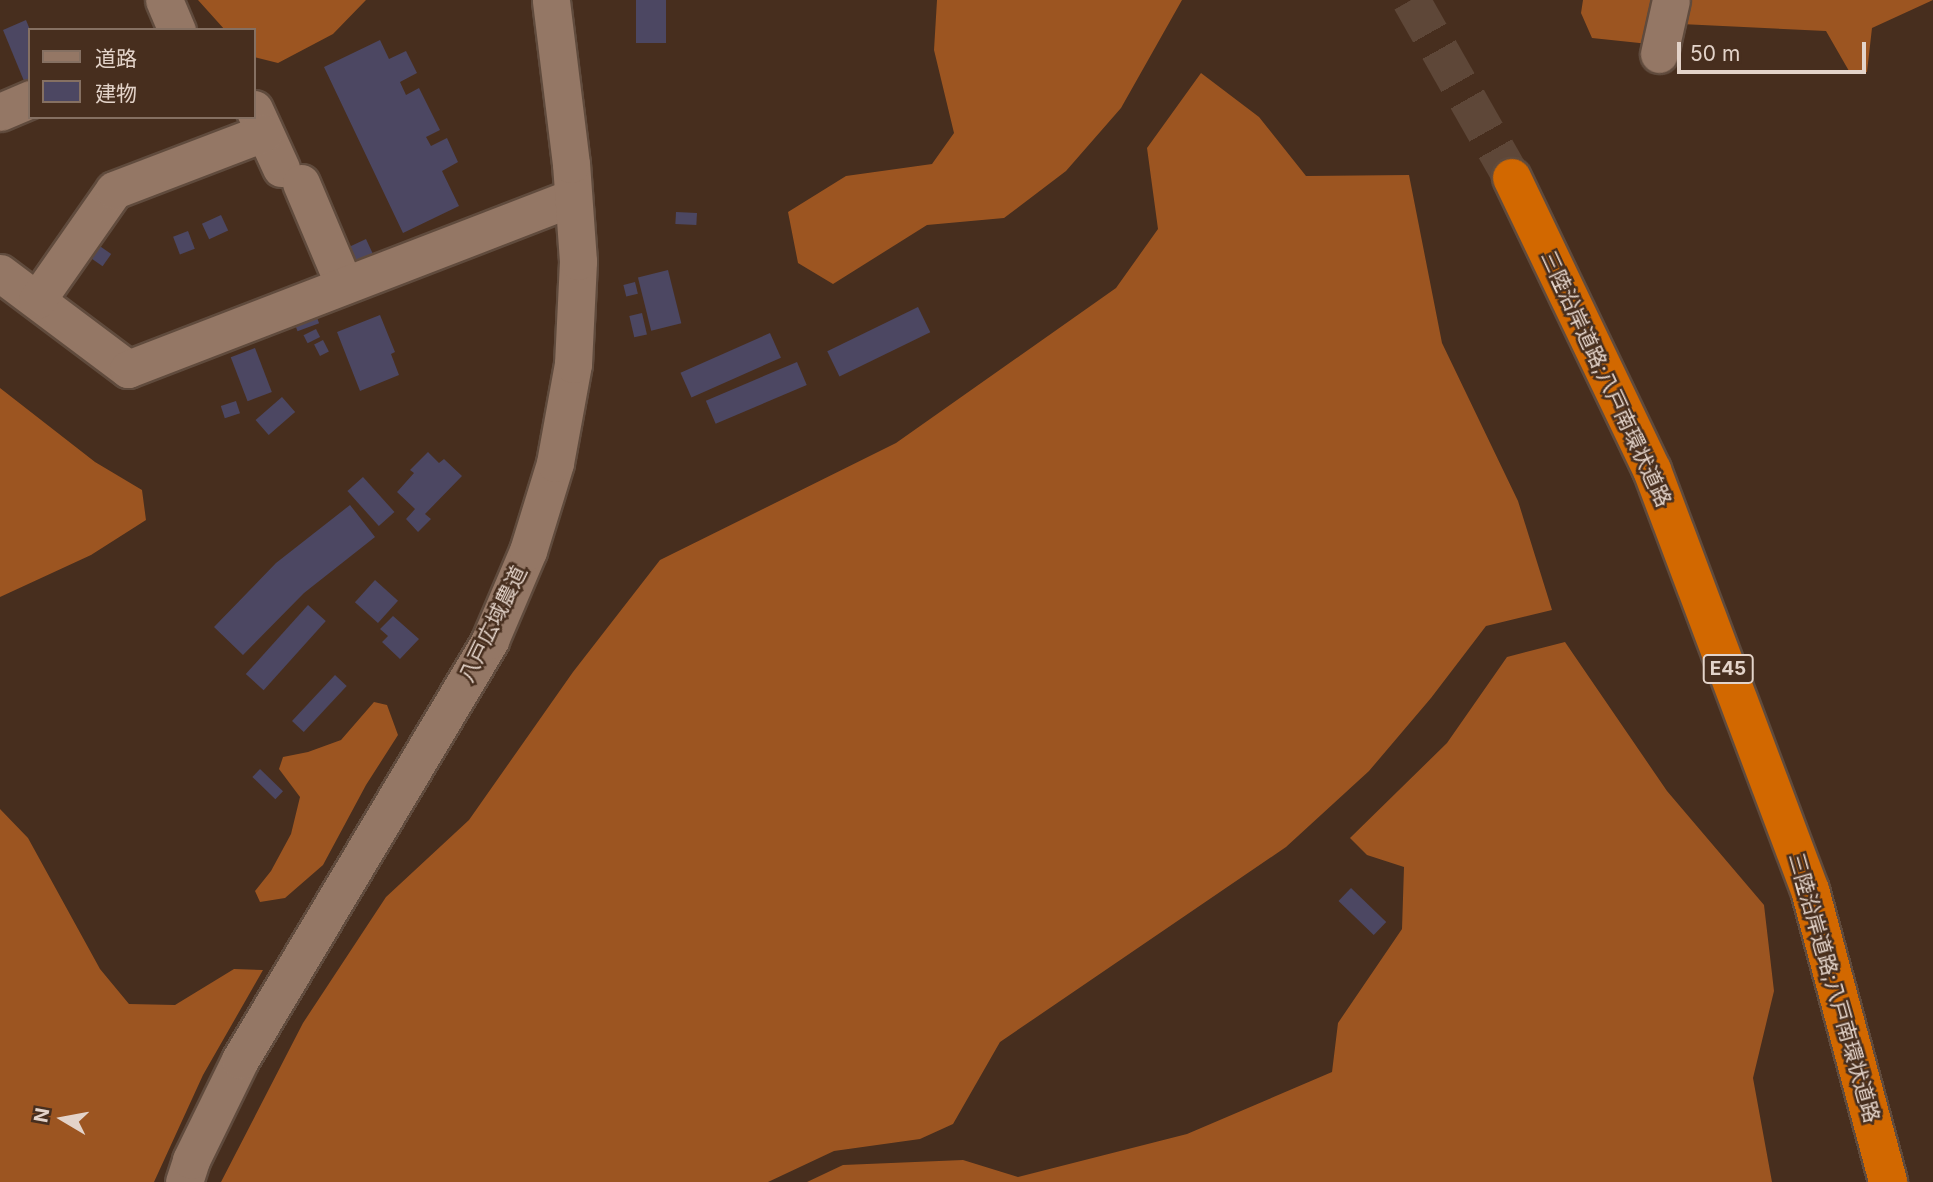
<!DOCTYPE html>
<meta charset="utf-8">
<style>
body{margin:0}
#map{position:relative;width:1933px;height:1182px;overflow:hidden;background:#472e1e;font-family:Inter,"Noto Sans JP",sans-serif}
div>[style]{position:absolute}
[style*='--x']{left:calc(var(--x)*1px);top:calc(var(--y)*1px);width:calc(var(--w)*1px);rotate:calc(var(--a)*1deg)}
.forest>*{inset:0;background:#9c5521}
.building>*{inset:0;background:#4c4762;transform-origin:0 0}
.highway-tunnel>*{height:38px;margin-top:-19px;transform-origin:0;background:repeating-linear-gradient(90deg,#5e4738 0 38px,transparent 0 57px)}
.roads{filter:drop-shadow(2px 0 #604b3d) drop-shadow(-2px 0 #604b3d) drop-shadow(0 2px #604b3d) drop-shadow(0 -2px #604b3d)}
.minor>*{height:37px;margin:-18.5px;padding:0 18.5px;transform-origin:18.5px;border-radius:18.5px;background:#947765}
.highway>*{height:38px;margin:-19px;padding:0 19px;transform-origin:19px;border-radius:19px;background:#d26800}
span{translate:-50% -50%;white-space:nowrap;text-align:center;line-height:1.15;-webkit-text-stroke:5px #472e1e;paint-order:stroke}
.shield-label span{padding:2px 5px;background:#472e1e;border:2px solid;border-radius:5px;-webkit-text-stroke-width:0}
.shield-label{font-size:19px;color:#e3d3c9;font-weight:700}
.street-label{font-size:21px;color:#e3d3c9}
.legend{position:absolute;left:28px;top:28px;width:228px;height:91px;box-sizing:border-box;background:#472e1e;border:2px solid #857062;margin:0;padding:9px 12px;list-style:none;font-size:21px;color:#e3d3c9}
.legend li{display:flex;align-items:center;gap:14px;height:35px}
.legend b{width:35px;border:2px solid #857062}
.north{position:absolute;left:28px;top:1084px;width:70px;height:70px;-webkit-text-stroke:5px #472e1e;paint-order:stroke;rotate:280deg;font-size:19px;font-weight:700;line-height:28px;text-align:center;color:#e3d3c9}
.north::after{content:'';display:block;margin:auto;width:24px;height:32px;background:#e3d3c9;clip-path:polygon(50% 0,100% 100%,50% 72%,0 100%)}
.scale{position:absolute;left:1677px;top:42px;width:189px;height:32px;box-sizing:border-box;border:4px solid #e3d3c9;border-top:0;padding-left:9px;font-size:21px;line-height:24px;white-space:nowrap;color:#e3d3c9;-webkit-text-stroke:5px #472e1e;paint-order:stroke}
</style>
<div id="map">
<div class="forest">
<i style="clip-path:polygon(198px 0,366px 0,333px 34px,278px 63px,254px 57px,254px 30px,225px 30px)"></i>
<i style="clip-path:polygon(937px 0,1182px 0,1121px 108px,1066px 171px,1004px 218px,927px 225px,833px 284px,798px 263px,788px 212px,846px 176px,932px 164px,954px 133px,934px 50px)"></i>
<i style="clip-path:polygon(1583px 0,1933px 0,1872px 28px,1867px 72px,1849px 71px,1826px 31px,1681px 24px,1649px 44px,1592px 38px,1581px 13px)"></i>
<i style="clip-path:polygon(1201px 73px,1259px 117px,1306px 176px,1409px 175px,1442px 343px,1518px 501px,1552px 610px,1486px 626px,1431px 698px,1369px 771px,1286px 847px,1000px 1042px,953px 1124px,920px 1139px,834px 1151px,768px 1182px,221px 1182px,303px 1023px,386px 897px,469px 820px,573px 672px,660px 560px,896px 443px,1116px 288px,1158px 229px,1147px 148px)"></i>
<i style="clip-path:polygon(0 388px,95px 462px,142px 490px,146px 520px,91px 555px,0 597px)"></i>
<i style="clip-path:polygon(1565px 642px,1667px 791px,1764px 905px,1774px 991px,1753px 1078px,1772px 1182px,807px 1182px,843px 1165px,963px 1160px,1018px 1177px,1187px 1134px,1332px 1072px,1338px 1023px,1402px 929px,1404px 867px,1367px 855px,1350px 838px,1447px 743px,1507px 657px)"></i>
<i style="clip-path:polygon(374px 702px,387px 705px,398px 735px,366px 785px,323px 865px,285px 898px,260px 902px,255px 891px,271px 871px,291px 834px,300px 797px,279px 769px,283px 757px,308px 752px,341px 740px)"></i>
<i style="clip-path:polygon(0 809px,28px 838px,100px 969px,129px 1004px,175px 1005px,234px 969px,263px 970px,203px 1075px,154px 1182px,0 1182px)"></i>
</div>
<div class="building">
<i style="left:636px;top:0;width:30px;height:43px"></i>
<i style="clip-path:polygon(26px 20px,30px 30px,30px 79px,24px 81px,3px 30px)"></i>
<i style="clip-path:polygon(380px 40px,389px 59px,406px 51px,417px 73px,400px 82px,406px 95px,419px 88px,440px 130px,426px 137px,431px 146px,447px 138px,458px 162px,442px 171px,459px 206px,403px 233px,324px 67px)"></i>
<i style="left:676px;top:212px;width:21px;height:12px;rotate:3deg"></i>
<i style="left:221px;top:215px;width:17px;height:21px;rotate:65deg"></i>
<i style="left:188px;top:231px;width:19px;height:16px;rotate:69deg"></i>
<i style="left:366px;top:239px;width:17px;height:23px;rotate:65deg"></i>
<i style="left:94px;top:242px;width:21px;height:15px;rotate:35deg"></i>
<i style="left:668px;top:270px;width:55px;height:31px;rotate:76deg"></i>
<i style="left:635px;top:282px;width:12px;height:12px;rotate:76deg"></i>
<i style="left:918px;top:307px;width:28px;height:101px;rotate:64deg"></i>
<i style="left:315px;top:312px;width:12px;height:23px;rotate:70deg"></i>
<i style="left:642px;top:313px;width:22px;height:13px;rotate:77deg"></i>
<i style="clip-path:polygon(380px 315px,395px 352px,391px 354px,399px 375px,360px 391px,337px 332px)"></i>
<i style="left:316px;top:329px;width:9px;height:14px;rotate:63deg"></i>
<i style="left:770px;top:333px;width:27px;height:98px;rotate:66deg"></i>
<i style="left:323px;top:340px;width:13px;height:10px;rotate:63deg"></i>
<i style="left:255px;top:348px;width:47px;height:26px;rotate:69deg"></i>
<i style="left:797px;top:362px;width:25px;height:99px;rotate:67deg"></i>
<i style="left:282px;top:397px;width:20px;height:35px;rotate:49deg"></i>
<i style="left:236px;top:401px;width:13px;height:16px;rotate:72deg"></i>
<i style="clip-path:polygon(428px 452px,439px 463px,444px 459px,462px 476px,425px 514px,431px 519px,418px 532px,406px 519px,415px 509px,397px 492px,414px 473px,410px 470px)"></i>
<i style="left:363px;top:477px;width:47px;height:21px;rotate:48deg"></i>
<i style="clip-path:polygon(350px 505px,375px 537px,304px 593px,243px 655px,214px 627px,276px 563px)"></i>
<i style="left:375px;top:580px;width:31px;height:30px;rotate:42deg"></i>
<i style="left:308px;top:605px;width:24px;height:93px;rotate:42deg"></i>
<i style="clip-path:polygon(393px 616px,419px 639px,400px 659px,382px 642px,388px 636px,380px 629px)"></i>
<i style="left:335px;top:675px;width:16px;height:63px;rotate:43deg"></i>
<i style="left:260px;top:769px;width:32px;height:11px;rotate:44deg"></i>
<i style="left:1351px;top:888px;width:49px;height:18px;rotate:44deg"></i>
</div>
<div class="highway-tunnel">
<i style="--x:1411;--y:0;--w:205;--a:60.4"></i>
</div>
<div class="roads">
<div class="minor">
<i style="--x:164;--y:0;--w:33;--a:67"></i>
<i style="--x:1659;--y:54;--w:55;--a:-77.5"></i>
<i style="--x:254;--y:109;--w:65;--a:65.4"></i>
<i style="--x:0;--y:112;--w:33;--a:-23"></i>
<i style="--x:301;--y:183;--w:111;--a:67.1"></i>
<i style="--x:0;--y:273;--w:160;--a:36.9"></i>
<i style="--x:128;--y:369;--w:477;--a:-21.1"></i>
<i style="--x:37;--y:300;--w:134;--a:-55"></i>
<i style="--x:114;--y:190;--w:160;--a:-20.9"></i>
<i style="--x:184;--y:1182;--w:23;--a:-72"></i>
<i style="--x:191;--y:1160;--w:111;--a:-63.9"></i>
<i style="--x:240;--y:1060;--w:489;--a:-59.2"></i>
<i style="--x:490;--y:640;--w:97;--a:-66.9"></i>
<i style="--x:528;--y:551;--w:92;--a:-72.9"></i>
<i style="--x:555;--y:463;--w:101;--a:-79.7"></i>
<i style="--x:573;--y:364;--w:103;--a:-87.2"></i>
<i style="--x:578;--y:261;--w:97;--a:-94.1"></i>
<i style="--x:571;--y:164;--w:165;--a:-97"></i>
</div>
<div class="highway">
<i style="--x:1512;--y:178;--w:324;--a:64.4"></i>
<i style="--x:1652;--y:470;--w:449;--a:69.4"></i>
<i style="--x:1810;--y:890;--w:302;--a:75"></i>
</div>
</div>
<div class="shield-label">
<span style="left:1728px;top:669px">E45</span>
</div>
<div class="street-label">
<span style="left:1606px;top:379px;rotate:65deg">三陸沿岸道路;八戸南環状道路</span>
<span style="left:493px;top:624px;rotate:-64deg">八戸広域農道</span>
<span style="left:1834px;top:988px;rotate:74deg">三陸沿岸道路;八戸南環状道路</span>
</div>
<ul class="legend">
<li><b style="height:9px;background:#947765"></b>道路</li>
<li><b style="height:19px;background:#4c4762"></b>建物</li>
</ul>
<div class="north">N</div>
<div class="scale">50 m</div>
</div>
